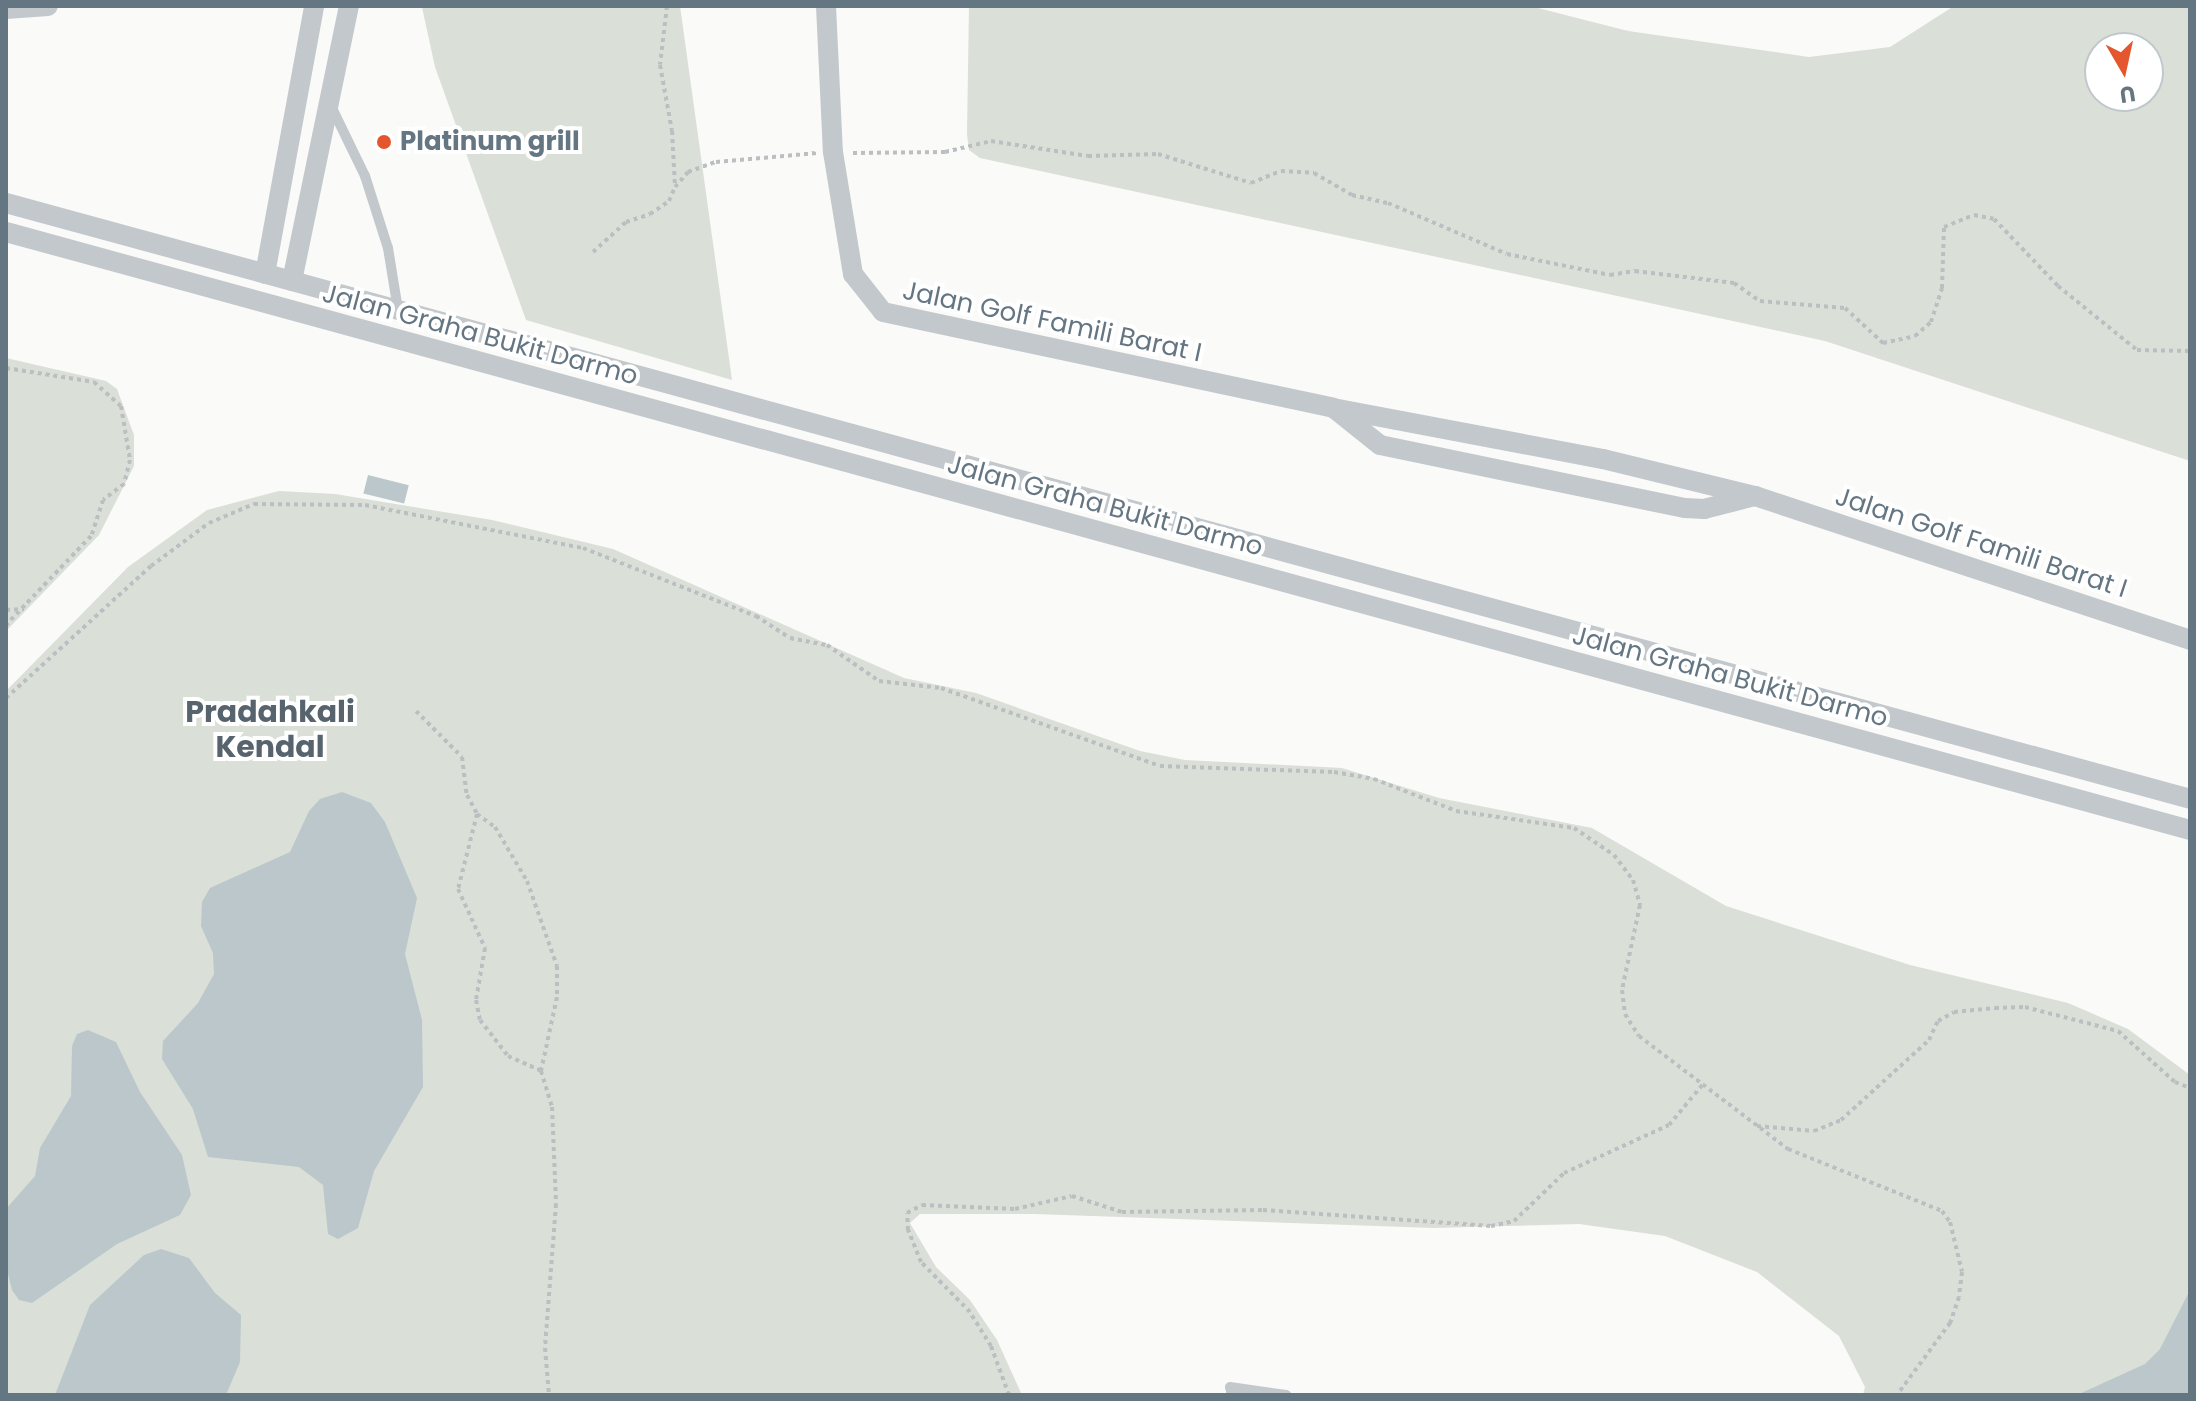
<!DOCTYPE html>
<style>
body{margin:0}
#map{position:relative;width:2196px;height:1401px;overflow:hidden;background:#fafaf8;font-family:Poppins,sans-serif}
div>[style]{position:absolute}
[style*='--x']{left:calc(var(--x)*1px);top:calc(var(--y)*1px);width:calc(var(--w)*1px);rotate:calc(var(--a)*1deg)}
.green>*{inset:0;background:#dadfd7}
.water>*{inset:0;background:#bbc7cb;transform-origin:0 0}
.path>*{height:4px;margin-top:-2px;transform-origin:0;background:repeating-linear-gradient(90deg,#bbbfc2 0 4px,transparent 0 8px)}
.lane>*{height:10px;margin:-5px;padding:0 5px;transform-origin:5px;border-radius:5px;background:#c3c8cc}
.street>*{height:20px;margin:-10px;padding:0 10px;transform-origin:10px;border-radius:10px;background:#c3c8cc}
.dots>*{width:22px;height:22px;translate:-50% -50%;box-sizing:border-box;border:4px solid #fff;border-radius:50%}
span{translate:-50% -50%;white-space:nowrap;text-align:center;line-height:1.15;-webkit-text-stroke:8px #fff;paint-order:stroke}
.poi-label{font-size:26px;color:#657683;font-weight:700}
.left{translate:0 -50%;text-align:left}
.street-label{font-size:26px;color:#657683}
.quarter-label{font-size:30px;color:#57646e;font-weight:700}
.frame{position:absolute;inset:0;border:8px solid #657683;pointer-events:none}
.north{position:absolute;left:2084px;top:32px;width:80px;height:80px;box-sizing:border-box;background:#fff;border:2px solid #c1c8cd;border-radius:50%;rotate:171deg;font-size:22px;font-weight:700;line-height:32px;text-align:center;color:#657683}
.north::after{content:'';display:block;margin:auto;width:28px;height:36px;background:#e4572e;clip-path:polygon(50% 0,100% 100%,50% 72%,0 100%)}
</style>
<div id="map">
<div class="green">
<i style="clip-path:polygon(680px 6px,732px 380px,526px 320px,435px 67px,422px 7px)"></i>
<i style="clip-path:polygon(evenodd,969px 6px,1530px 6px,1628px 31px,1809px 57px,1890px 47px,1954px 6px,2190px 6px,2190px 461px,1825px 341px,980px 158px,969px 150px,967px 134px,969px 6px,2100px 48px,2148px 48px,2148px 96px,2100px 96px,2100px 48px)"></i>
<i style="clip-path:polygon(6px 358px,106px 381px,117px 389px,134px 435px,134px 466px,99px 535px,6px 631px)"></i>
<i style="clip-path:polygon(279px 491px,335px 494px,492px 520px,613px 549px,904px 678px,976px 693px,1140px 751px,1185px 760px,1342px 768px,1439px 798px,1592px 828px,1726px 906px,1910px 965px,2068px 1003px,2128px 1029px,2190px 1075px,2190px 1395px,1863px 1395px,1865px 1387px,1839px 1336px,1757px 1272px,1665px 1236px,1579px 1224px,1434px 1228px,1035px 1214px,920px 1214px,910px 1223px,936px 1267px,970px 1300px,997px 1340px,1022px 1395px,6px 1395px,6px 691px,128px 567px,207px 510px)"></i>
</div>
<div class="water">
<i style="left:368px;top:475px;width:42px;height:19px;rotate:14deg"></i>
<i style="clip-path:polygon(342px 792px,371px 803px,385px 822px,417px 898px,405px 954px,422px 1020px,423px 1087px,374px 1171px,358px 1228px,338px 1239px,328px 1234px,323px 1185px,299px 1167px,208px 1157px,193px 1109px,162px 1059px,163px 1041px,198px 1003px,214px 974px,213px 953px,201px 926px,202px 902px,210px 888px,290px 852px,309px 811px,320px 799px)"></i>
<i style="clip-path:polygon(88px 1030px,116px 1042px,140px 1092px,182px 1155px,191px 1195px,180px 1215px,117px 1244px,32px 1303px,19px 1300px,12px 1290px,6px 1266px,6px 1209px,35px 1176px,40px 1148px,71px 1096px,72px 1046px,77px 1034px)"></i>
<i style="clip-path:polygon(161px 1249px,189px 1258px,215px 1293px,241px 1315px,240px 1362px,226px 1395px,55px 1395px,90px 1305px,144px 1255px)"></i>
<i style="clip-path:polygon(2190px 1290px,2190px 1395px,2077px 1395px,2145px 1364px,2160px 1349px)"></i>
</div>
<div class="path">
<i style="--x:667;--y:6;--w:59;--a:96.8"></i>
<i style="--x:660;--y:65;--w:67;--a:79.7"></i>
<i style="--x:672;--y:131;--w:56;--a:86.9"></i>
<i style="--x:675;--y:187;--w:20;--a:-49"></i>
<i style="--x:688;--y:172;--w:30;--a:-20"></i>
<i style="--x:716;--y:162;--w:101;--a:-5.1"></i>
<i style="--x:853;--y:153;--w:92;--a:-0.6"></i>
<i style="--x:945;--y:152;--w:47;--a:-13.4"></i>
<i style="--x:991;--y:141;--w:98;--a:8.8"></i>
<i style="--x:1088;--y:156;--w:70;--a:-1.6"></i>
<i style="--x:1158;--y:154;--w:97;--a:17.3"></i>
<i style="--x:1251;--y:183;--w:32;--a:-22"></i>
<i style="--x:1281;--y:171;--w:33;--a:3"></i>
<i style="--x:1314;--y:173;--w:44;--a:30.1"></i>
<i style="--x:1352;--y:195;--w:37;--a:13"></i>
<i style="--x:1388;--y:203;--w:129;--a:23.2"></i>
<i style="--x:1507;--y:254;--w:105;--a:11.5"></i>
<i style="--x:1610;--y:275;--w:25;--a:-9"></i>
<i style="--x:1635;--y:271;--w:100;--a:6.9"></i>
<i style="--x:1734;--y:283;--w:32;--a:35"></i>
<i style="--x:1760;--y:301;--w:85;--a:4.7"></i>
<i style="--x:1845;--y:308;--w:52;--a:42.6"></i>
<i style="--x:1883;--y:343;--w:33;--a:-12"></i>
<i style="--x:1915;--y:336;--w:21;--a:-41"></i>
<i style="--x:1931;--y:322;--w:36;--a:-72"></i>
<i style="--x:1942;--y:288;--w:61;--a:-88.1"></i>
<i style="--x:1944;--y:227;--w:32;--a:-22"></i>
<i style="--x:1974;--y:215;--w:20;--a:11"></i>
<i style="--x:1994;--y:219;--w:93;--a:46.3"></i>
<i style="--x:2058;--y:286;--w:102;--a:39"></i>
<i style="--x:2137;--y:350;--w:53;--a:1.1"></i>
<i style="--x:593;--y:252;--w:45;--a:-42.3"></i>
<i style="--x:626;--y:222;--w:25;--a:-18"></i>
<i style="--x:650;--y:214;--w:23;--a:-34"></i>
<i style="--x:669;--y:201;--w:15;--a:-67"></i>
<i style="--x:6;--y:368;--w:89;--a:9"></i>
<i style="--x:94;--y:382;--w:36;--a:42"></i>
<i style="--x:121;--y:406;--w:55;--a:80.5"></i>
<i style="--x:130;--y:460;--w:25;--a:104"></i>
<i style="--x:124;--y:484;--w:26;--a:143"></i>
<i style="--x:103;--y:500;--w:38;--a:108"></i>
<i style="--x:91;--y:536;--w:123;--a:133.7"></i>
<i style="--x:6;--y:610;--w:18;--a:-3"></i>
<i style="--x:6;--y:698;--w:196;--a:-42.3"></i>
<i style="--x:151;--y:566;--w:72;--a:-36.6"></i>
<i style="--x:209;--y:523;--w:49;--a:-22.9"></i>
<i style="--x:254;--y:504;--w:111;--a:0.5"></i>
<i style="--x:365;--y:505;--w:222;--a:11.2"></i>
<i style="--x:583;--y:548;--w:186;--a:21.5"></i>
<i style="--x:756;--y:616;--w:40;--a:32.9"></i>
<i style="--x:790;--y:638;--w:38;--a:11"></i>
<i style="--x:827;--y:645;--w:63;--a:34.7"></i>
<i style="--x:879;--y:681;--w:62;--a:6.4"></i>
<i style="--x:941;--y:688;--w:232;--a:19.6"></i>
<i style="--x:1160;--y:766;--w:174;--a:2"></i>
<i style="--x:1334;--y:772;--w:41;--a:9.9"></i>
<i style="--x:1374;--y:779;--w:88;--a:21.3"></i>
<i style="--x:1456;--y:811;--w:119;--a:8.2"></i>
<i style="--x:1574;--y:828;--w:48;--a:34"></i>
<i style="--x:1614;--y:855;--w:31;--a:53"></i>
<i style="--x:1633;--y:880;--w:26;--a:74"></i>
<i style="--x:1640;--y:905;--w:87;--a:102"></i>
<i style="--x:1622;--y:990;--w:24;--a:83"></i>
<i style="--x:1625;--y:1014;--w:26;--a:58"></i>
<i style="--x:1639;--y:1036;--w:187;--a:37.2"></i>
<i style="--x:1788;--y:1149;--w:166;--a:21.9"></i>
<i style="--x:1942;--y:1211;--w:14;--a:54"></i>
<i style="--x:1950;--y:1222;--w:51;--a:76.5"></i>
<i style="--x:1962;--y:1272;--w:25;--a:97"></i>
<i style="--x:1959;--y:1297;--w:28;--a:109"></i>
<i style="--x:1950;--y:1323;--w:89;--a:126.4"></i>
<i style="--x:416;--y:711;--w:65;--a:45"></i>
<i style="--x:462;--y:757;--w:38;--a:83"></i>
<i style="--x:467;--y:795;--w:21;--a:62"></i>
<i style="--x:477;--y:814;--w:77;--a:104.2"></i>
<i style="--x:458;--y:889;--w:65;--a:65.4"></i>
<i style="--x:485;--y:948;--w:53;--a:99.8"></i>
<i style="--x:476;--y:1000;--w:20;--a:79"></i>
<i style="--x:480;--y:1020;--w:46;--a:52.1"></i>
<i style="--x:508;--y:1056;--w:36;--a:24"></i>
<i style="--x:541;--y:1071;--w:38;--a:73"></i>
<i style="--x:552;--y:1107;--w:97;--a:87.6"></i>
<i style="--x:556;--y:1204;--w:144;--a:94.4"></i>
<i style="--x:545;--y:1348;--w:47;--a:85.1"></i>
<i style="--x:477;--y:814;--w:22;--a:36"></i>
<i style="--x:495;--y:827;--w:63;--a:59.3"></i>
<i style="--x:527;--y:881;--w:90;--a:70.6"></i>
<i style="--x:557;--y:966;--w:31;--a:90"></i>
<i style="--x:557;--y:997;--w:76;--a:102.2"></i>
<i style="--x:1757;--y:1126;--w:57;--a:5"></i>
<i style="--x:1814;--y:1131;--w:29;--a:-22"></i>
<i style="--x:1841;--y:1120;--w:119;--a:-42.3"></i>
<i style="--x:1929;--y:1040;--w:21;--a:-65"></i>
<i style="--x:1938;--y:1021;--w:18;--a:-29"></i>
<i style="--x:1954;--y:1012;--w:41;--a:-5.6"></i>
<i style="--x:1995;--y:1008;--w:30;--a:-2"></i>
<i style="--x:2025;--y:1007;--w:96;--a:14.5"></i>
<i style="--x:2118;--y:1031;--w:76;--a:41.8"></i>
<i style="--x:2175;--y:1082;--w:16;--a:22"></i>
<i style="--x:1009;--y:1395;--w:52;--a:-110.2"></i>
<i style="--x:991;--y:1346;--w:40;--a:-122"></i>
<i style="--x:970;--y:1312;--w:70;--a:-134.4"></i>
<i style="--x:921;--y:1262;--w:35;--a:-112"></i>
<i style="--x:908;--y:1230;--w:17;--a:-93"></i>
<i style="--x:907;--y:1213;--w:17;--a:-28"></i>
<i style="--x:922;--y:1205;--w:93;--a:2.5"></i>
<i style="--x:1015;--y:1209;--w:58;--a:-12.8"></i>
<i style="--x:1072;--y:1196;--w:52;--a:17.7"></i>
<i style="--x:1122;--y:1212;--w:141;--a:-0.8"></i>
<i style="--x:1263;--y:1210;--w:229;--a:4"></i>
<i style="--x:1491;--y:1226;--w:24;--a:-12"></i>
<i style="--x:1514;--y:1221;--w:69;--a:-43.8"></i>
<i style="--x:1564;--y:1173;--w:115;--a:-24.6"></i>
<i style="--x:1669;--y:1125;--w:53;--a:-50.3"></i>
</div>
<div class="lane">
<i style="--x:332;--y:108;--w:76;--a:64.1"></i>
<i style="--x:365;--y:176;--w:76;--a:72.3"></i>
<i style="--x:388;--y:248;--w:63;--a:80.8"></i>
<i style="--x:1232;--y:1395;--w:8;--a:-104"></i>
<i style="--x:1230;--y:1387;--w:57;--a:8.1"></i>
</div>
<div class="street">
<i style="--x:826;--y:6;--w:146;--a:87.3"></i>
<i style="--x:833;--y:152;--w:124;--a:80.7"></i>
<i style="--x:853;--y:274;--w:48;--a:51.7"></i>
<i style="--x:883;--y:312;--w:460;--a:12"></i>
<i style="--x:1333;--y:408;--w:275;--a:10.7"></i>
<i style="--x:1603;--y:459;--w:156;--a:13.7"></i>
<i style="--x:1755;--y:496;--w:458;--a:18.3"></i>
<i style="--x:6;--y:9;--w:42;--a:-4.1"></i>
<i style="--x:6;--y:203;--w:2264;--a:15.26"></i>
<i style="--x:6;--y:232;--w:2264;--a:15.31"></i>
<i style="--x:265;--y:274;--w:272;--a:-79.6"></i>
<i style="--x:292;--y:281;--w:281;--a:-78.3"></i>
<i style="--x:1336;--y:410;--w:56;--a:38.5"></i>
<i style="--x:1380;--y:445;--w:311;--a:11.7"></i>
<i style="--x:1685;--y:508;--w:19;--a:3"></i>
<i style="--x:1704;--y:509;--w:53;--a:-14.3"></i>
</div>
<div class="dots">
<i style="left:384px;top:142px;background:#e4572e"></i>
</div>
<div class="poi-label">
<span class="left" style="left:400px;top:142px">Platinum grill</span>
</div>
<div class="street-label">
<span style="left:1052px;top:322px;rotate:12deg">Jalan Golf Famili Barat I</span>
<span style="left:480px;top:335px;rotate:15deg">Jalan Graha Bukit Darmo</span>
<span style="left:1105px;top:506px;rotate:15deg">Jalan Graha Bukit Darmo</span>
<span style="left:1981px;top:543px;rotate:18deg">Jalan Golf Famili Barat I</span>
<span style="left:1730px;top:677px;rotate:15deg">Jalan Graha Bukit Darmo</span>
</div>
<div class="quarter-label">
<span style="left:270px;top:729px">Pradahkali<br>Kendal</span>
</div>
<div class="frame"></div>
<div class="north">U</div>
</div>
